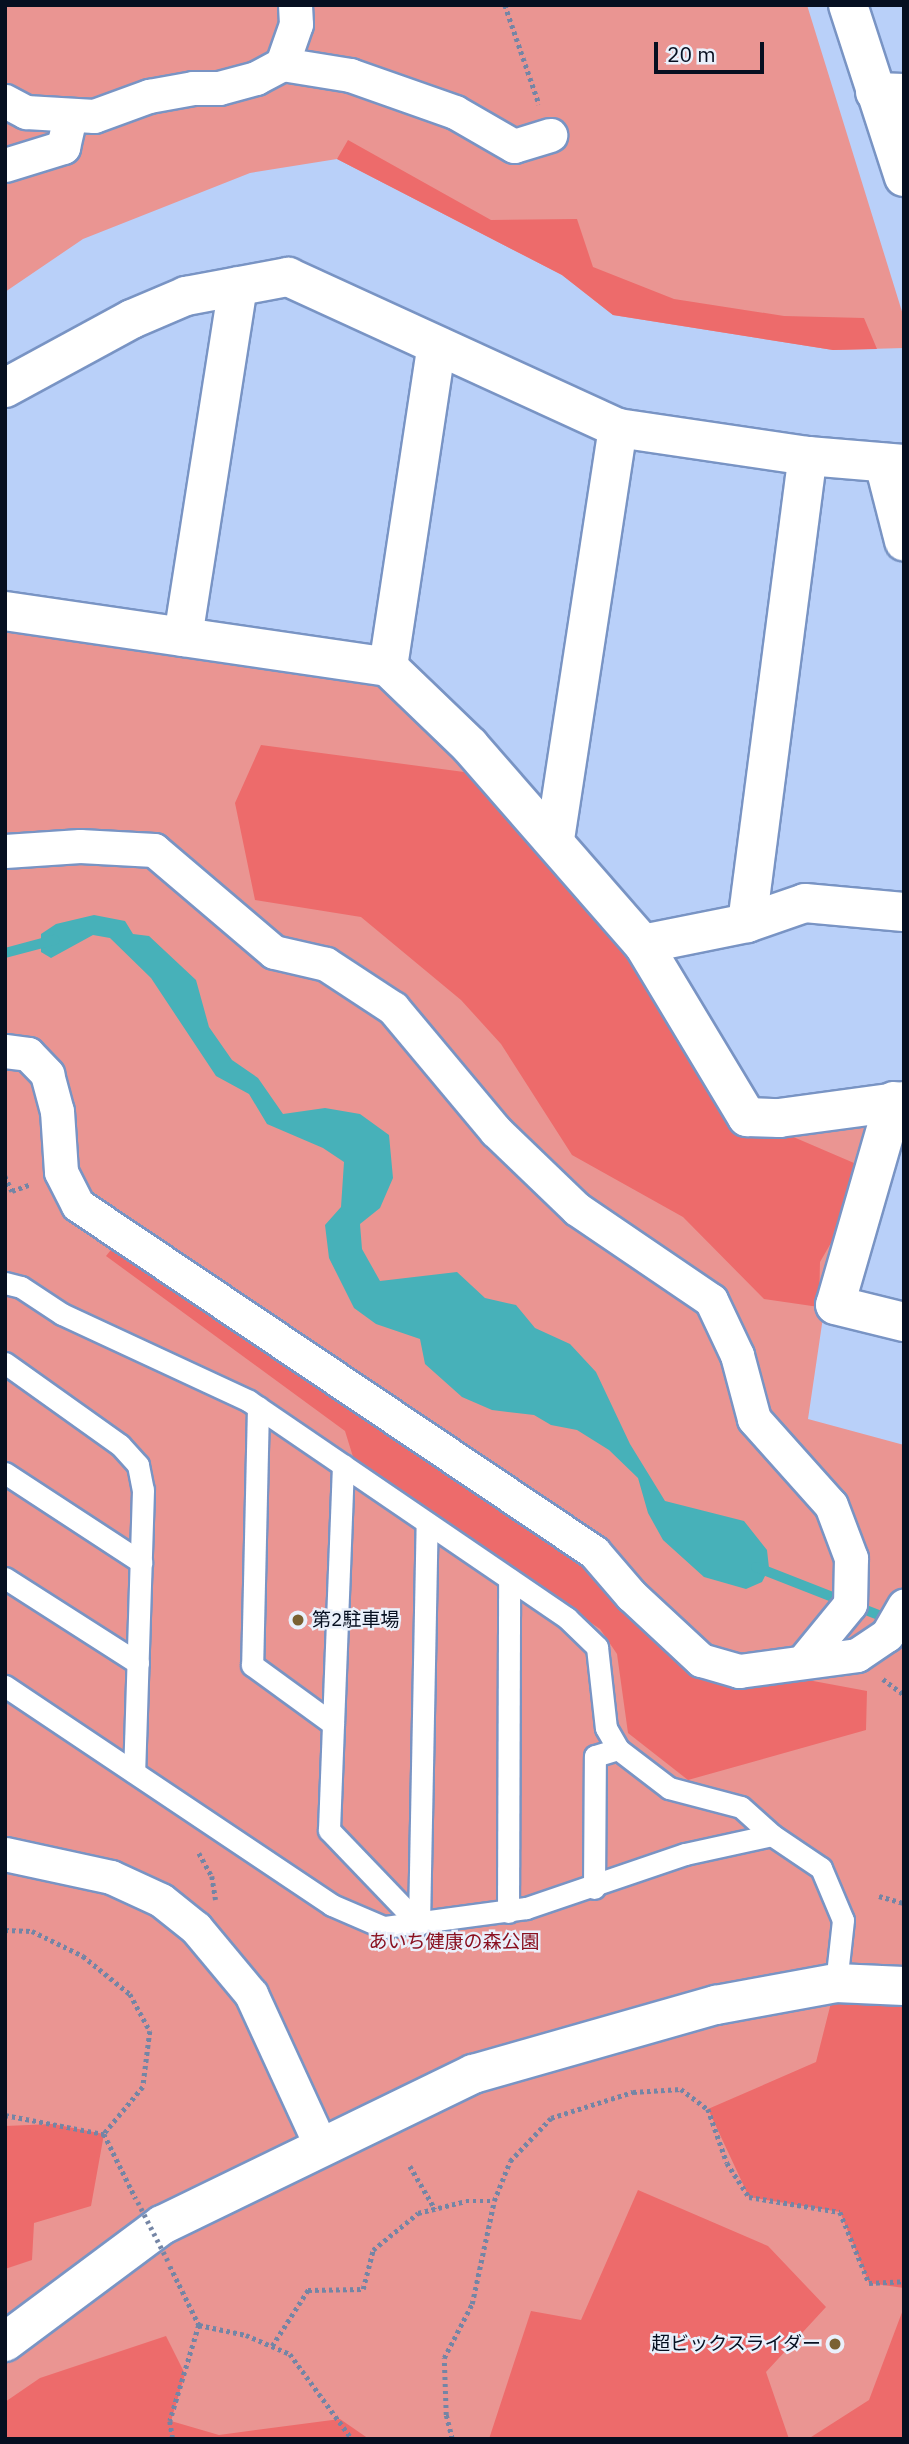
<!DOCTYPE html>
<meta charset="utf-8">
<style>
body{margin:0}
#map{position:relative;width:909px;height:2444px;overflow:hidden;background:#b9d0f9;font-family:"IBM Plex Sans","Noto Sans JP",sans-serif}
div>[style]{position:absolute}
[style*='--x']{left:calc(var(--x)*1px);top:calc(var(--y)*1px);width:calc(var(--w)*1px);rotate:calc(var(--a)*1deg)}
.green>*{inset:0;background:#ea9592}
.forest>*{inset:0;background:#ed6b6b}
.water>*{inset:0;background:#47b1b9}
.stream>*{height:10px;margin:-5px;padding:0 5px;transform-origin:5px;border-radius:5px;background:#47b1b9}
.path>*{height:4.5px;margin-top:-2.25px;transform-origin:0;background:repeating-linear-gradient(90deg,#7485a5 0 3.5px,transparent 0 7px)}
.roads{filter:drop-shadow(2px 0 #7994c4) drop-shadow(-2px 0 #7994c4) drop-shadow(0 2px #7994c4) drop-shadow(0 -2px #7994c4)}
.service>*{height:21px;margin:-10.5px;padding:0 10.5px;transform-origin:10.5px;border-radius:10.5px;background:#fff}
.pedestrian>*{height:33px;margin:-16.5px;padding:0 16.5px;transform-origin:16.5px;border-radius:16.5px;background:#fff}
.minor>*{height:38px;margin:-19px;padding:0 19px;transform-origin:19px;border-radius:19px;background:#fff}
.tertiary>*{height:38px;margin:-19px;padding:0 19px;transform-origin:19px;border-radius:19px;background:#fff}
.secondary>*{height:38px;margin:-19px;padding:0 19px;transform-origin:19px;border-radius:19px;background:#fff}
.path-bridge>*{height:4.5px;margin-top:-2.25px;transform-origin:0;background:repeating-linear-gradient(90deg,#7485a5 0 3.5px,transparent 0 7px)}
.dots>*{width:19px;height:19px;translate:-50% -50%;box-sizing:border-box;border:4px solid #eaf0fb;border-radius:50%}
span{translate:-50% -50%;white-space:nowrap;text-align:center;line-height:1.15;-webkit-text-stroke:5px #eaf0fb;paint-order:stroke}
.poi-label{font-size:19px;color:#060f20}
.left{translate:0 -50%;text-align:left}
.right{translate:-100% -50%;text-align:right}
.park-label{font-size:19px;color:#891020}
.frame{position:absolute;inset:0;border:7px solid #060f20;pointer-events:none}
.scale{position:absolute;left:654px;top:42px;width:110px;height:32px;box-sizing:border-box;border:4px solid #060f20;border-top:0;padding-left:9px;font-size:21px;line-height:24px;white-space:nowrap;color:#060f20;-webkit-text-stroke:5px #eaf0fb;paint-order:stroke}
</style>
<div id="map">
<div class="green">
<i style="clip-path:polygon(5px 5px,807px 5px,904px 318px,904px 348px,833px 350px,613px 315px,562px 275px,337px 159px,250px 173px,83px 239px,5px 292px)"></i>
<i style="clip-path:polygon(5px 611px,388px 667px,747px 1117px,894px 1101px,835px 1236px,808px 1419px,904px 1445px,904px 2439px,5px 2439px)"></i>
</div>
<div class="forest">
<i style="clip-path:polygon(348px 140px,491px 220px,577px 219px,593px 267px,674px 299px,784px 316px,864px 318px,877px 349px,833px 350px,613px 315px,562px 275px,337px 159px)"></i>
<i style="clip-path:polygon(261px 745px,479px 774px,643px 944px,747px 1117px,854px 1163px,835px 1236px,820px 1262px,819px 1307px,764px 1299px,683px 1217px,572px 1155px,501px 1044px,461px 1000px,361px 917px,255px 900px,235px 803px)"></i>
<i style="clip-path:polygon(123px 1235px,594px 1552px,701px 1660px,867px 1691px,866px 1730px,688px 1780px,628px 1733px,617px 1654px,600px 1629px,354px 1460px,345px 1431px,106px 1256px)"></i>
<i style="clip-path:polygon(836px 1983px,904px 1986px,904px 2288px,869px 2283px,840px 2212px,749px 2197px,708px 2109px,816px 2062px)"></i>
<i style="clip-path:polygon(53px 2124px,104px 2134px,91px 2206px,34px 2223px,32px 2260px,5px 2269px,5px 2126px)"></i>
<i style="clip-path:polygon(638px 2190px,768px 2246px,826px 2307px,766px 2372px,789px 2439px,489px 2439px,531px 2311px,581px 2320px)"></i>
<i style="clip-path:polygon(904px 2307px,904px 2439px,808px 2439px,869px 2400px)"></i>
<i style="clip-path:polygon(166px 2336px,185px 2374px,171px 2421px,219px 2435px,340px 2419px,369px 2439px,5px 2439px,5px 2402px,40px 2378px)"></i>
</div>
<div class="water">
<i style="clip-path:polygon(94px 915px,125px 921px,133px 934px,149px 936px,196px 980px,209px 1027px,232px 1060px,258px 1078px,283px 1114px,325px 1108px,360px 1114px,389px 1135px,393px 1178px,380px 1208px,360px 1224px,362px 1249px,380px 1281px,457px 1272px,485px 1298px,516px 1305px,535px 1328px,570px 1344px,596px 1372px,630px 1444px,665px 1501px,744px 1521px,767px 1550px,769px 1568px,762px 1582px,746px 1589px,704px 1577px,663px 1540px,648px 1513px,638px 1478px,609px 1450px,577px 1430px,551px 1425px,534px 1415px,492px 1410px,462px 1397px,425px 1364px,420px 1339px,376px 1324px,354px 1308px,329px 1258px,325px 1225px,341px 1207px,344px 1162px,323px 1148px,267px 1124px,249px 1094px,216px 1076px,151px 978px,110px 938px,93px 935px,51px 958px,41px 952px,41px 934px,56px 924px)"></i>
</div>
<div class="stream">
<i style="--x:5;--y:953;--w:51;--a:-14.9"></i>
<i style="--x:756;--y:1567;--w:145;--a:21.4"></i>
</div>
<div class="path">
<i style="--x:505;--y:5;--w:105;--a:71"></i>
<i style="--x:5;--y:1176;--w:17;--a:65"></i>
<i style="--x:12;--y:1191;--w:20;--a:-20"></i>
<i style="--x:883;--y:1679;--w:26;--a:37"></i>
<i style="--x:199;--y:1853;--w:26;--a:61"></i>
<i style="--x:212;--y:1876;--w:24;--a:81"></i>
<i style="--x:879;--y:1896;--w:26;--a:16"></i>
<i style="--x:5;--y:1930;--w:27;--a:2"></i>
<i style="--x:32;--y:1931;--w:57;--a:26.1"></i>
<i style="--x:83;--y:1956;--w:60;--a:39"></i>
<i style="--x:130;--y:1994;--w:42;--a:61.6"></i>
<i style="--x:150;--y:2031;--w:56;--a:97.1"></i>
<i style="--x:143;--y:2087;--w:61;--a:129.7"></i>
<i style="--x:5;--y:2115;--w:101;--a:10.9"></i>
<i style="--x:104;--y:2134;--w:72;--a:63.8"></i>
<i style="--x:410;--y:2166;--w:50;--a:59.8"></i>
<i style="--x:170;--y:2266;--w:66;--a:63.8"></i>
<i style="--x:199;--y:2325;--w:100;--a:106.8"></i>
<i style="--x:170;--y:2421;--w:18;--a:81"></i>
<i style="--x:199;--y:2325;--w:48;--a:12"></i>
<i style="--x:246;--y:2335;--w:48;--a:23.4"></i>
<i style="--x:290;--y:2354;--w:105;--a:53.9"></i>
<i style="--x:272;--y:2346;--w:67;--a:-57.3"></i>
<i style="--x:308;--y:2290;--w:55;--a:-1"></i>
<i style="--x:363;--y:2289;--w:40;--a:-75.6"></i>
<i style="--x:373;--y:2250;--w:58;--a:-39.4"></i>
<i style="--x:418;--y:2213;--w:49;--a:-14"></i>
<i style="--x:466;--y:2201;--w:28;--a:0"></i>
<i style="--x:452;--y:2439;--w:25;--a:-104"></i>
<i style="--x:446;--y:2415;--w:57;--a:-92"></i>
<i style="--x:444;--y:2358;--w:61;--a:-62.6"></i>
<i style="--x:472;--y:2304;--w:105;--a:-77.9"></i>
<i style="--x:494;--y:2201;--w:43;--a:-68.2"></i>
<i style="--x:510;--y:2161;--w:59;--a:-46.4"></i>
<i style="--x:551;--y:2118;--w:86;--a:-17.6"></i>
<i style="--x:633;--y:2092;--w:48;--a:-3.6"></i>
<i style="--x:681;--y:2089;--w:34;--a:37"></i>
<i style="--x:708;--y:2109;--w:57;--a:70.6"></i>
<i style="--x:727;--y:2163;--w:40;--a:57.1"></i>
<i style="--x:749;--y:2197;--w:92;--a:9.4"></i>
<i style="--x:840;--y:2212;--w:77;--a:67.8"></i>
<i style="--x:869;--y:2283;--w:35;--a:-3"></i>
</div>
<div class="roads">
<div class="service">
<i style="--x:5;--y:1283;--w:16;--a:14"></i>
<i style="--x:21;--y:1287;--w:49;--a:33.4"></i>
<i style="--x:62;--y:1314;--w:206;--a:24.9"></i>
<i style="--x:249;--y:1401;--w:385;--a:34.3"></i>
<i style="--x:567;--y:1618;--w:42;--a:44"></i>
<i style="--x:597;--y:1647;--w:81;--a:83.7"></i>
<i style="--x:606;--y:1728;--w:24;--a:60"></i>
<i style="--x:618;--y:1749;--w:64;--a:37.4"></i>
<i style="--x:669;--y:1788;--w:74;--a:14.8"></i>
<i style="--x:741;--y:1807;--w:42;--a:42.1"></i>
<i style="--x:772;--y:1835;--w:89;--a:167.7"></i>
<i style="--x:685;--y:1854;--w:168;--a:161.2"></i>
<i style="--x:526;--y:1908;--w:144;--a:172.4"></i>
<i style="--x:383;--y:1927;--w:56;--a:-156.7"></i>
<i style="--x:332;--y:1905;--w:394;--a:-146.2"></i>
<i style="--x:5;--y:1363;--w:141;--a:35.5"></i>
<i style="--x:120;--y:1445;--w:27;--a:48"></i>
<i style="--x:138;--y:1465;--w:25;--a:79"></i>
<i style="--x:143;--y:1490;--w:282;--a:91.8"></i>
<i style="--x:258;--y:1407;--w:258;--a:91.3"></i>
<i style="--x:252;--y:1665;--w:100;--a:36.1"></i>
<i style="--x:343;--y:1465;--w:365;--a:92.2"></i>
<i style="--x:329;--y:1830;--w:130;--a:46.2"></i>
<i style="--x:5;--y:1473;--w:163;--a:33.2"></i>
<i style="--x:5;--y:1578;--w:158;--a:32.6"></i>
<i style="--x:772;--y:1835;--w:59;--a:34"></i>
<i style="--x:821;--y:1868;--w:56;--a:67.1"></i>
<i style="--x:843;--y:1920;--w:63;--a:96.3"></i>
<i style="--x:594;--y:1888;--w:132;--a:-89.6"></i>
<i style="--x:595;--y:1756;--w:24;--a:-17"></i>
<i style="--x:508;--y:1912;--w:333;--a:-89.8"></i>
<i style="--x:419;--y:1924;--w:401;--a:-88.9"></i>
</div>
<div class="pedestrian">
<i style="--x:282;--y:64;--w:69;--a:9.2"></i>
<i style="--x:350;--y:75;--w:111;--a:19.4"></i>
<i style="--x:455;--y:112;--w:68;--a:30"></i>
<i style="--x:514;--y:146;--w:38;--a:-17"></i>
<i style="--x:5;--y:101;--w:24;--a:28"></i>
<i style="--x:26;--y:112;--w:68;--a:3.4"></i>
<i style="--x:94;--y:116;--w:59;--a:-20"></i>
<i style="--x:149;--y:96;--w:45;--a:-10.3"></i>
<i style="--x:193;--y:88;--w:26;--a:0"></i>
<i style="--x:219;--y:88;--w:38;--a:-15"></i>
<i style="--x:256;--y:78;--w:30;--a:-28"></i>
<i style="--x:282;--y:64;--w:42;--a:-70.7"></i>
<i style="--x:296;--y:24;--w:19;--a:-93"></i>
<i style="--x:5;--y:165;--w:61;--a:-17.2"></i>
<i style="--x:63;--y:147;--w:32;--a:-77"></i>
<i style="--x:5;--y:851;--w:75;--a:-3.8"></i>
<i style="--x:80;--y:846;--w:74;--a:3.1"></i>
<i style="--x:154;--y:850;--w:157;--a:40.4"></i>
<i style="--x:274;--y:952;--w:53;--a:13"></i>
<i style="--x:326;--y:964;--w:80;--a:33.3"></i>
<i style="--x:393;--y:1008;--w:160;--a:50.1"></i>
<i style="--x:496;--y:1131;--w:112;--a:43.9"></i>
<i style="--x:577;--y:1209;--w:162;--a:34.2"></i>
<i style="--x:711;--y:1300;--w:61;--a:64.7"></i>
<i style="--x:737;--y:1355;--w:66;--a:75.1"></i>
<i style="--x:754;--y:1419;--w:115;--a:48.2"></i>
<i style="--x:831;--y:1505;--w:57;--a:69.3"></i>
<i style="--x:851;--y:1558;--w:46;--a:91.2"></i>
<i style="--x:850;--y:1604;--w:72;--a:129.4"></i>
<i style="--x:5;--y:1051;--w:23;--a:7"></i>
<i style="--x:28;--y:1054;--w:28;--a:46"></i>
<i style="--x:47;--y:1074;--w:38;--a:75"></i>
<i style="--x:57;--y:1111;--w:61;--a:86.2"></i>
<i style="--x:61;--y:1172;--w:37;--a:63"></i>
<i style="--x:78;--y:1205;--w:622;--a:33.92"></i>
<i style="--x:594;--y:1552;--w:57;--a:49.3"></i>
<i style="--x:631;--y:1595;--w:96;--a:42.9"></i>
<i style="--x:701;--y:1660;--w:40;--a:16"></i>
<i style="--x:739;--y:1671;--w:119;--a:-7.7"></i>
<i style="--x:857;--y:1655;--w:36;--a:-34"></i>
<i style="--x:887;--y:1635;--w:34;--a:-60"></i>
<i style="--x:5;--y:1854;--w:108;--a:12.2"></i>
<i style="--x:111;--y:1877;--w:55;--a:24.7"></i>
<i style="--x:161;--y:1900;--w:45;--a:38.7"></i>
<i style="--x:196;--y:1928;--w:86;--a:50.2"></i>
<i style="--x:251;--y:1994;--w:167;--a:65.3"></i>
</div>
<div class="minor">
<i style="--x:875;--y:92;--w:29;--a:2"></i>
<i style="--x:5;--y:388;--w:145;--a:-28.5"></i>
<i style="--x:132;--y:319;--w:59;--a:-23.1"></i>
<i style="--x:186;--y:296;--w:104;--a:-10.6"></i>
<i style="--x:288;--y:277;--w:363;--a:24.6"></i>
<i style="--x:618;--y:428;--w:192;--a:8.4"></i>
<i style="--x:808;--y:456;--w:96;--a:4.8"></i>
<i style="--x:884;--y:463;--w:81;--a:75.6"></i>
<i style="--x:5;--y:611;--w:387;--a:8.3"></i>
<i style="--x:388;--y:667;--w:114;--a:43.9"></i>
<i style="--x:470;--y:746;--w:263;--a:48.9"></i>
<i style="--x:643;--y:944;--w:202;--a:59"></i>
<i style="--x:747;--y:1117;--w:32;--a:2"></i>
<i style="--x:779;--y:1118;--w:126;--a:-7.7"></i>
<i style="--x:183;--y:637;--w:355;--a:-81.1"></i>
<i style="--x:388;--y:667;--w:323;--a:-81.4"></i>
<i style="--x:555;--y:839;--w:416;--a:-81.3"></i>
<i style="--x:747;--y:923;--w:471;--a:-82.6"></i>
<i style="--x:643;--y:944;--w:106;--a:-11.4"></i>
<i style="--x:747;--y:923;--w:61;--a:-19"></i>
<i style="--x:805;--y:903;--w:99;--a:5.2"></i>
<i style="--x:894;--y:1101;--w:212;--a:106.1"></i>
<i style="--x:835;--y:1305;--w:71;--a:13.8"></i>
</div>
<div class="tertiary">
<i style="--x:5;--y:2342;--w:196;--a:-36.7"></i>
<i style="--x:162;--y:2225;--w:346;--a:-25.9"></i>
<i style="--x:473;--y:2074;--w:253;--a:-15.9"></i>
<i style="--x:716;--y:2005;--w:122;--a:-10.4"></i>
<i style="--x:836;--y:1983;--w:68;--a:2.5"></i>
</div>
<div class="secondary">
<i style="--x:848;--y:5;--w:181;--a:72"></i>
</div>
</div>
<div class="path-bridge">
<i style="--x:138;--y:2202;--w:66;--a:63"></i>
</div>
<div class="dots">
<i style="left:298px;top:1620px;background:#7a6132"></i>
<i style="left:835px;top:2344px;background:#7a6132"></i>
</div>
<div class="poi-label">
<span class="left" style="left:312px;top:1620px">第2駐車場</span>
<span class="right" style="left:821px;top:2344px">超ビックスライダー</span>
</div>
<div class="park-label">
<span style="left:454px;top:1942px">あいち健康の森公園</span>
</div>
<div class="frame"></div>
<div class="scale">20 m</div>
</div>
